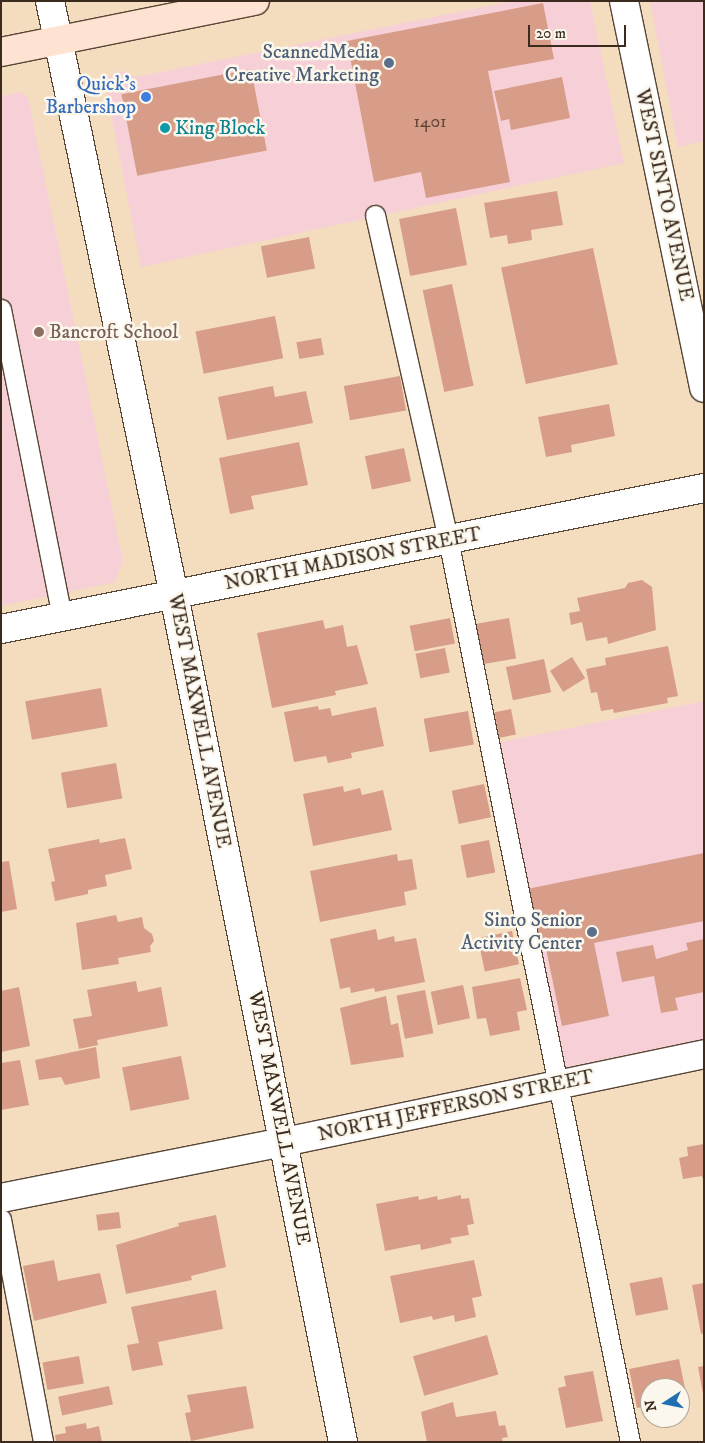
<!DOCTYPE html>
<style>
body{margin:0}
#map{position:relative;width:705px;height:1443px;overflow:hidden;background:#f4ddbe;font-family:"IM FELL DW Pica",serif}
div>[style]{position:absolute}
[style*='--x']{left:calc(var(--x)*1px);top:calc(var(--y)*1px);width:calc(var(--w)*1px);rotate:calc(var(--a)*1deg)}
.built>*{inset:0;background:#f6cfd7}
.building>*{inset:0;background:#d79d88;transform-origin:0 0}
.roads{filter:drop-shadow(1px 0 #574536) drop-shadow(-1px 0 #574536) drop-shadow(0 1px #574536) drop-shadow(0 -1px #574536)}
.service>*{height:19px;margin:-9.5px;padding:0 9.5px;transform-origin:9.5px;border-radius:9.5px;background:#fff}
.minor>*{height:28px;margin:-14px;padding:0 14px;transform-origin:14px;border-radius:14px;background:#fff}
.tertiary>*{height:28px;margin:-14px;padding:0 14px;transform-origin:14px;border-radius:14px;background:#fff}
.secondary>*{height:28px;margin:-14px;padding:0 14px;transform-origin:14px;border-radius:14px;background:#fee3d2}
.dots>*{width:14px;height:14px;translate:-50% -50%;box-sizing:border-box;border:2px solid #fbf7ec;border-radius:50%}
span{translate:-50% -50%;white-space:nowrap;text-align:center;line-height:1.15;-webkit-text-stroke:5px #fbf7ec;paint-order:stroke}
.number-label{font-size:18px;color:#624738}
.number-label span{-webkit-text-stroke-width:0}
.service-label{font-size:20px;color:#4e5e75}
.right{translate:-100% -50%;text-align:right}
.shop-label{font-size:20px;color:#366cbe}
.culture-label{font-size:20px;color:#0d838f}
.left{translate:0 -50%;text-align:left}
.street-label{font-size:20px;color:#3b2a1e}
.education-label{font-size:20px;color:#785e54}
.frame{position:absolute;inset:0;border:2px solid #3b2a1e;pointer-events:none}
.north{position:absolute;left:640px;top:1378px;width:50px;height:50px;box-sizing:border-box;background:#fbf7ec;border:1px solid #aea59a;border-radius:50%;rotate:259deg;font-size:14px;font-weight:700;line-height:20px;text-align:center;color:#3b2a1e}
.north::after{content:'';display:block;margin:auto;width:18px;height:22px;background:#1f6fb2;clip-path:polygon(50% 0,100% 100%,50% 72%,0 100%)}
.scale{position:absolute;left:528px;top:25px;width:98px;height:22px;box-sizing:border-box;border:2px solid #3b2a1e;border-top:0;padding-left:6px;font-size:15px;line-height:18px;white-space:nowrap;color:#3b2a1e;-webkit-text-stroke:4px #fbf7ec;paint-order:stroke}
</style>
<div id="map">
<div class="built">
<i style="clip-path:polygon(514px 1px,590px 1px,624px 163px,141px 267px,106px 89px,107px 78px,115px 72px,122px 71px,136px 77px)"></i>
<i style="clip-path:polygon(650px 1px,704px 1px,704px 141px,678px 147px)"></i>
<i style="clip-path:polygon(19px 92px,28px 97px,123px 561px,115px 582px,1px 606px,1px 96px)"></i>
<i style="clip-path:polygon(704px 701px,704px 1039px,559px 1069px,495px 743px)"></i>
</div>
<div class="building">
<i style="clip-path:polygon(543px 3px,554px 59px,488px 71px,510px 182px,426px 198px,421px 172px,374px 182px,347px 41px)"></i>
<i style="left:251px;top:69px;width:83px;height:132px;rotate:79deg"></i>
<i style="clip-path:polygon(562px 77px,570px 118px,511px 130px,509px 119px,501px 121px,494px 91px)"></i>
<i style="clip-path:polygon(557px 191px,563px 225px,531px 230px,532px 240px,508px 244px,507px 235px,490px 238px,484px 203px)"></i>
<i style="left:456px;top:208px;width:58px;height:58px;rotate:79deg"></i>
<i style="left:309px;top:237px;width:32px;height:49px;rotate:79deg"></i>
<i style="left:593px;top:248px;width:119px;height:94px;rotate:78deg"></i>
<i style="left:452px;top:284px;width:104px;height:30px;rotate:78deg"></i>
<i style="left:275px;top:316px;width:43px;height:81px;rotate:79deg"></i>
<i style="left:321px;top:338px;width:17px;height:25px;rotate:80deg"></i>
<i style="left:400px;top:376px;width:35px;height:57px;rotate:80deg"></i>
<i style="clip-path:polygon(273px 386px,275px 397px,306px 391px,313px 423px,227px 440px,218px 397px)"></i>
<i style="clip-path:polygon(609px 404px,615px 436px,571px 445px,572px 452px,546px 457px,538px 417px)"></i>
<i style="clip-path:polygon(299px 442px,308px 485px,251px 496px,254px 509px,230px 514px,219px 458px)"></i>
<i style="left:404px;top:448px;width:34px;height:40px;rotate:78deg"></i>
<i style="clip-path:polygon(642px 580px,652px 587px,656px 630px,608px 644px,607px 637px,586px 641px,582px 622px,571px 625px,569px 613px,580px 611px,577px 598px,625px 588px,628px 583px)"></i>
<i style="left:450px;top:618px;width:26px;height:41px;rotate:79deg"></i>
<i style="left:509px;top:618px;width:41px;height:34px;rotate:80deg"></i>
<i style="clip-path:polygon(323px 620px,325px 629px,343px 625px,347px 647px,357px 645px,368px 684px,335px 691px,336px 695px,272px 708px,257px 633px)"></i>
<i style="clip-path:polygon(668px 646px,678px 696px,667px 698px,668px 703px,614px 713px,613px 709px,601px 711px,597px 692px,591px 693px,586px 669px,606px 665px,605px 658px)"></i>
<i style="left:445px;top:648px;width:25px;height:30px;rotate:79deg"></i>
<i style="left:572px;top:657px;width:25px;height:26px;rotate:58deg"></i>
<i style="left:544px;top:659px;width:34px;height:39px;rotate:78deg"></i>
<i style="left:101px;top:688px;width:39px;height:77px;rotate:80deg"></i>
<i style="clip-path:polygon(318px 706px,319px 710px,330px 708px,332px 716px,376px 707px,384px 746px,351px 753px,352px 758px,328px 763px,326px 756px,294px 762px,284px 712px)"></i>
<i style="left:511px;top:709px;width:26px;height:17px;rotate:79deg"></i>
<i style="left:468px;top:711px;width:34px;height:45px;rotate:80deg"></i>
<i style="left:116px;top:763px;width:36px;height:56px;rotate:80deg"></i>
<i style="left:484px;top:784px;width:34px;height:33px;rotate:78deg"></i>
<i style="clip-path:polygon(343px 786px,344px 792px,360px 788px,362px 795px,383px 790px,392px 830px,313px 846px,303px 794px)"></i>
<i style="clip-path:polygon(125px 838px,132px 869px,105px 875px,107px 886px,88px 890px,88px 894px,55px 901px,51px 882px,55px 881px,48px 849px,99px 839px,100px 843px)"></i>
<i style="left:489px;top:840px;width:33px;height:29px;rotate:79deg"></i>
<i style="clip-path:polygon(704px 853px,704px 921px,594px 943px,609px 1016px,562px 1026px,546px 949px,540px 951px,527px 889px)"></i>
<i style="clip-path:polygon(397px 854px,398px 861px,412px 859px,417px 889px,404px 892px,406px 905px,320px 922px,310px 871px)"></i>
<i style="clip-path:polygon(9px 861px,17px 909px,1px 912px,1px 862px)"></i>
<i style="clip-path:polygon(116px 915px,118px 922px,142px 917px,144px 928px,152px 934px,154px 941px,150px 946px,151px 952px,118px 958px,119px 964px,82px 970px,76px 923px)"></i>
<i style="clip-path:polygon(376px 929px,378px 940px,394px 936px,395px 942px,416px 938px,425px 982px,375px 992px,374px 988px,351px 993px,350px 987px,340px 989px,330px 939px)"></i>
<i style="left:512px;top:931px;width:34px;height:35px;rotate:78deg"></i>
<i style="clip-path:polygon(704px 939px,704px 992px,675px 998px,678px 1010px,661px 1013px,654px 976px,622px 982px,616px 952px,653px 945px,656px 959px,688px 950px,686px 943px)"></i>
<i style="clip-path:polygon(520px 978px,527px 1010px,517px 1012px,520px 1030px,490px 1036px,486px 1018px,477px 1019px,472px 987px)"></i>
<i style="clip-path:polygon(136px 981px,138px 992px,161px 987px,168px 1026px,97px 1040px,98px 1045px,79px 1049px,73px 1019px,92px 1016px,87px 990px)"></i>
<i style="left:463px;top:985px;width:34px;height:33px;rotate:78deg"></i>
<i style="clip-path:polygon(19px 987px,30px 1046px,1px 1052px,1px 991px)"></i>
<i style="left:425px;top:990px;width:44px;height:29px;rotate:79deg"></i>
<i style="clip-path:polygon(386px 996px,391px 1025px,398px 1023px,404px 1057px,351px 1065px,340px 1008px)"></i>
<i style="clip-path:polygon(96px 1047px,100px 1078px,65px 1085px,61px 1077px,39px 1080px,35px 1060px)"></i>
<i style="left:181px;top:1056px;width:44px;height:60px;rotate:79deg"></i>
<i style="clip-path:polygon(20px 1060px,29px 1105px,1px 1110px,1px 1063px)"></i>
<i style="clip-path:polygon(704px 1144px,704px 1183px,702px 1176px,683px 1179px,679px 1158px,688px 1156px,687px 1147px)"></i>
<i style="clip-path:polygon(461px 1195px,461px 1199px,469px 1198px,474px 1224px,467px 1225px,469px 1235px,450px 1238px,452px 1243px,421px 1250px,420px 1244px,385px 1251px,376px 1204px,418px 1196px,419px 1200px,437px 1196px,438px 1200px)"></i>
<i style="left:119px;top:1212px;width:16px;height:23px;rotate:83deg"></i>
<i style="clip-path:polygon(216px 1215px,226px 1267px,191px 1276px,192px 1280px,126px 1294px,116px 1245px,179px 1226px,178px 1223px)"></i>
<i style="clip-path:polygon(54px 1260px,58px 1281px,100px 1273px,107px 1303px,34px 1321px,23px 1266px)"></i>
<i style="clip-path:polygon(474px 1260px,482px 1296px,472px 1298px,476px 1317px,455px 1322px,454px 1315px,433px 1320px,432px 1316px,400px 1323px,390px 1276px)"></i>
<i style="left:662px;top:1277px;width:33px;height:33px;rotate:79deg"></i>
<i style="clip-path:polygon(704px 1283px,704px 1333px,701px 1334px,692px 1285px)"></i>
<i style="clip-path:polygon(216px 1290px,223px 1329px,158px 1342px,163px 1365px,132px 1371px,127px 1345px,139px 1343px,131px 1307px)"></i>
<i style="left:487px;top:1335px;width:41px;height:77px;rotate:74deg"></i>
<i style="left:79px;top:1356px;width:28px;height:37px;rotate:80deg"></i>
<i style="clip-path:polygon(679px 1359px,687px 1398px,680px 1400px,680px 1388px,650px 1388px,650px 1406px,637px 1408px,629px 1369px)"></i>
<i style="clip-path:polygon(704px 1366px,704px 1394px,703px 1394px,698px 1367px)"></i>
<i style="clip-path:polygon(593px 1371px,603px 1421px,566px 1428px,558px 1388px,566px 1386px,564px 1376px)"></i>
<i style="left:109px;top:1386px;width:19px;height:52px;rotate:78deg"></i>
<i style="clip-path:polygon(246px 1386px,254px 1428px,191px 1441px,185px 1413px,191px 1412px,187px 1395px)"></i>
<i style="clip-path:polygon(453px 1402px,456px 1417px,496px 1411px,499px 1426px,505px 1425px,508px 1437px,502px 1438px,503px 1442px,427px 1442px,421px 1412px)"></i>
<i style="clip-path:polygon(86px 1423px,87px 1429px,99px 1426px,102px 1442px,56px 1442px,55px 1435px,66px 1433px,65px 1427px)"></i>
</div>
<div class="roads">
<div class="service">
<i style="--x:375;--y:215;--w:332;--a:77.3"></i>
<i style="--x:448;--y:539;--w:921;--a:78.6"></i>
<i style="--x:1;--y:309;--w:314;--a:78.8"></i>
<i style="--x:1;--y:1219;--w:227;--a:79.3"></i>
</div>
<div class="minor">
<i style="--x:624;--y:1;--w:395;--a:78.3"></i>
<i style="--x:1;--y:629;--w:717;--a:-11.34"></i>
<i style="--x:1;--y:1198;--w:288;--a:-11.2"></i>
<i style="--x:284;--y:1142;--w:429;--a:-11.8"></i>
</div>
<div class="tertiary">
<i style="--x:50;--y:1;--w:607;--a:78.21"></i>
<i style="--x:174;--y:595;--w:864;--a:78.72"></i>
</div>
<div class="secondary">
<i style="--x:1;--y:52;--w:259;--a:-11.4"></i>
</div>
</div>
<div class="dots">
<i style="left:389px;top:63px;background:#5c6f8a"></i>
<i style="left:146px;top:97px;background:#3f7fe0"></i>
<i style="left:165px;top:128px;background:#0f9aa8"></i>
<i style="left:39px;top:332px;background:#8d6e63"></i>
<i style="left:592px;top:932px;background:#5c6f8a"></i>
</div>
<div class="number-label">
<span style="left:430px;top:122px">1401</span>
</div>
<div class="service-label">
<span class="right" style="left:379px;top:64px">ScannedMedia<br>Creative Marketing</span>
<span class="right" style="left:582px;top:932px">Sinto Senior<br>Activity Center</span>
</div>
<div class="shop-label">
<span class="right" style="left:136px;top:96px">Quick's<br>Barbershop</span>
</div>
<div class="culture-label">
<span class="left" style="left:175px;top:128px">King Block</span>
</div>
<div class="street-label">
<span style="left:664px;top:195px;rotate:78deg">WEST SINTO AVENUE</span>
<span style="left:353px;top:559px;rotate:-11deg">NORTH MADISON STREET</span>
<span style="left:199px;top:721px;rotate:79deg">WEST MAXWELL AVENUE</span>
<span style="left:456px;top:1106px;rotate:-12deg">NORTH JEFFERSON STREET</span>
<span style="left:279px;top:1118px;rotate:79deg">WEST MAXWELL AVENUE</span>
</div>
<div class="education-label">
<span class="left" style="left:49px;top:332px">Bancroft School</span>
</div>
<div class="frame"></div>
<div class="north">N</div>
<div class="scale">20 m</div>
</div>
